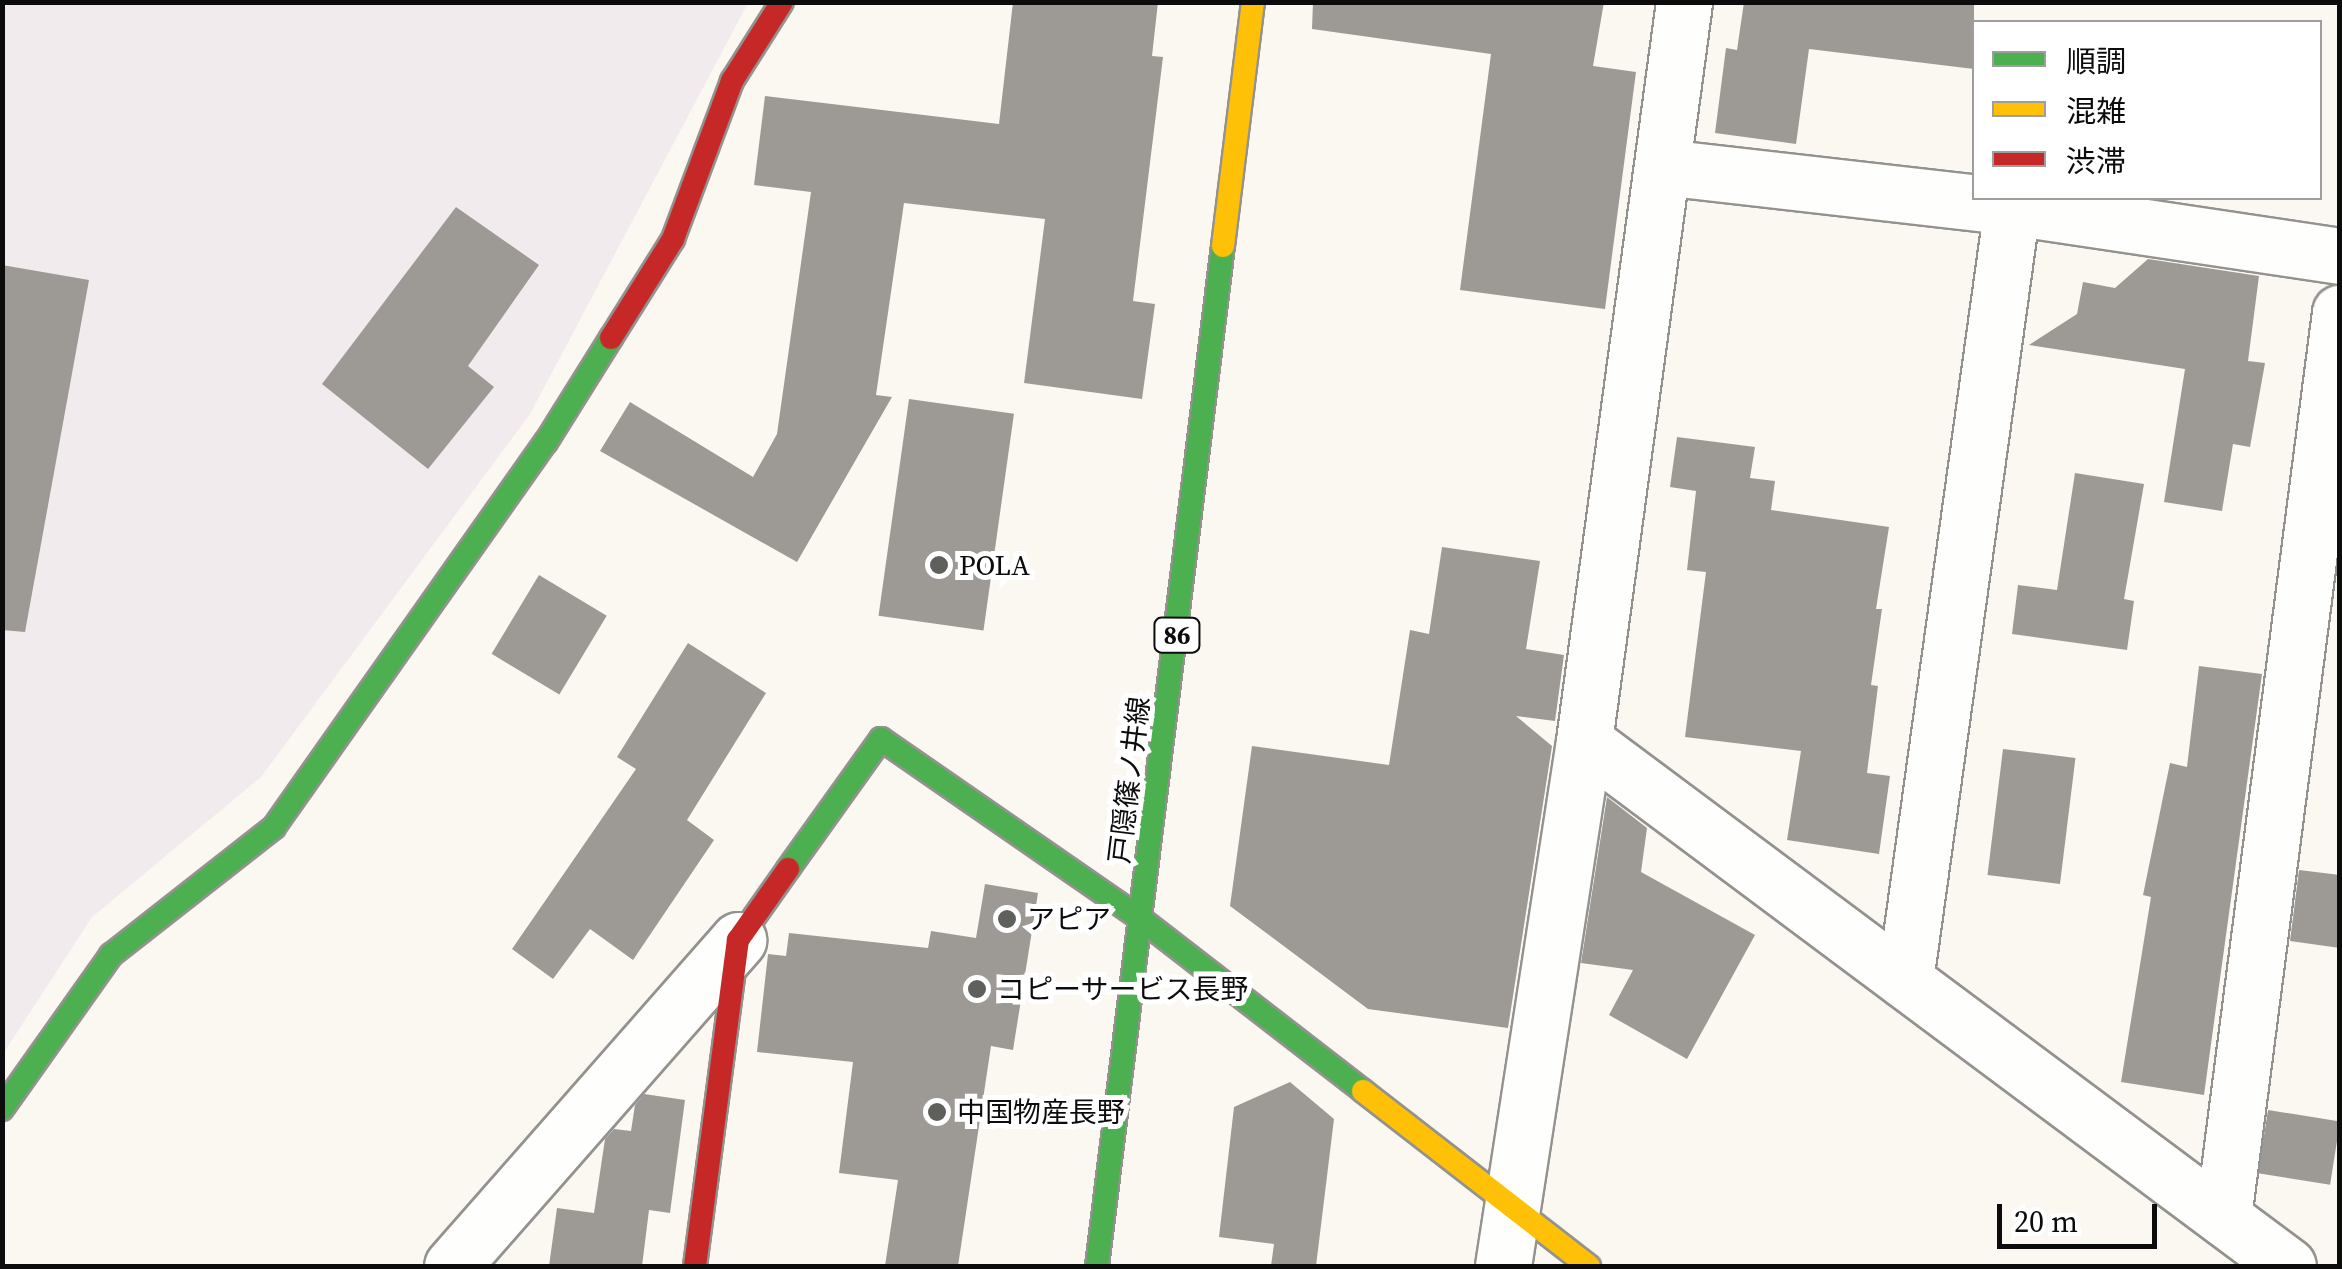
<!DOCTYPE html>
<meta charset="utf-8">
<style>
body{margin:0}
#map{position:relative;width:2342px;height:1269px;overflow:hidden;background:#faf8f0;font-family:"Source Serif 4","Noto Sans JP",serif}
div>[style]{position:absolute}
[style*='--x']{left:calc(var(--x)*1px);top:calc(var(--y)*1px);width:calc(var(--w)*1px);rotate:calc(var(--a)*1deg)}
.industrial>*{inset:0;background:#f1ebed}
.building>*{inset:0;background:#9d9a96;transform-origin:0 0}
.roads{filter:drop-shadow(2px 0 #93928f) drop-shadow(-2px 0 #93928f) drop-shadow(0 2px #93928f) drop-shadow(0 -2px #93928f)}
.street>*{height:55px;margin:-27.5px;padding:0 27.5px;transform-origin:27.5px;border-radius:27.5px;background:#fefefd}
.fast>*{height:22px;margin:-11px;padding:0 11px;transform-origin:11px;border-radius:11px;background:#4caf50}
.slow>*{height:22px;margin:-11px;padding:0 11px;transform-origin:11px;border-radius:11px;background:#ffc107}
.jam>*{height:22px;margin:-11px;padding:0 11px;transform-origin:11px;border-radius:11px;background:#c62828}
.dots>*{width:28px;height:28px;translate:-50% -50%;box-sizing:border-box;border:5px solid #fff;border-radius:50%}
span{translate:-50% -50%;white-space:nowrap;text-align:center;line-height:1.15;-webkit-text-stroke:10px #fff;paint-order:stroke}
.shield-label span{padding:2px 8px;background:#fff;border:2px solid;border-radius:8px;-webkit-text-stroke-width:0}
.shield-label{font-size:25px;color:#0c0c0c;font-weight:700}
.poi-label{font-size:28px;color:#0c0c0c}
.left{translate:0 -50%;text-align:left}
.street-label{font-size:28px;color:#0c0c0c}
.frame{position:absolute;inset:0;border:5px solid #0c0c0c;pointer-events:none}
.legend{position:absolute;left:1972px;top:20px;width:350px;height:180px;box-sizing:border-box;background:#fff;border:2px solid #9e9e9e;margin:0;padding:12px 18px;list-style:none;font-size:30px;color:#0c0c0c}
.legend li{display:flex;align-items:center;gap:20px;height:50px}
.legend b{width:50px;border:2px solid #9e9e9e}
.scale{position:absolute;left:1997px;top:1204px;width:160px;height:45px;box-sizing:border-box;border:5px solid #0c0c0c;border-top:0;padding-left:12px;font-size:30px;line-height:35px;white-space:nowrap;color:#0c0c0c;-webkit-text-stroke:8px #fff;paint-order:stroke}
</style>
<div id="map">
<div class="industrial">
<i style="clip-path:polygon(3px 3px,748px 3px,530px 414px,261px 777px,92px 917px,3px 1054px)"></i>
</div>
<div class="building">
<i style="clip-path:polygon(1013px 2px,1158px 2px,1152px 56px,1163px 57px,1133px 301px,1155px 304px,1142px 399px,1024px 383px,1045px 219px,904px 203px,876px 395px,892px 397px,797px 562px,600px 451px,630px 402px,753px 477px,777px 434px,811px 192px,754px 185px,765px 96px,999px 124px)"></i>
<i style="clip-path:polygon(1313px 2px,1604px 2px,1593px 66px,1636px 72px,1605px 309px,1460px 290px,1491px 54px,1312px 29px)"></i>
<i style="clip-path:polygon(1744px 2px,1974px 2px,1974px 69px,1809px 49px,1796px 144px,1715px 133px,1726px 48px,1737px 50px)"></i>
<i style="clip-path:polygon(456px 207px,539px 265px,468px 366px,494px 387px,428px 469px,322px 384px)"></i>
<i style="clip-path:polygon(2148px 259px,2259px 276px,2248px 361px,2265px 363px,2250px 447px,2233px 444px,2222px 511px,2164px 502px,2185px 369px,2029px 345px,2077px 314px,2083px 282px,2115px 288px)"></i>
<i style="clip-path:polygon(2px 265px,89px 280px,25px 632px,2px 630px)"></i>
<i style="left:909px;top:399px;width:106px;height:219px;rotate:8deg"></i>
<i style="clip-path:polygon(1677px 437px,1755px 447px,1750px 478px,1775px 481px,1771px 510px,1889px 527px,1876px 609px,1882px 609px,1871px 685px,1878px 686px,1867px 773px,1890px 776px,1879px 854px,1787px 840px,1801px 751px,1685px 737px,1706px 572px,1687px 570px,1696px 491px,1670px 487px)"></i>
<i style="clip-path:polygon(2075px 473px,2144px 484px,2124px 599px,2134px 601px,2127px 650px,2012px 634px,2018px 585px,2057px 590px)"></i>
<i style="clip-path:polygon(1442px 547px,1540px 561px,1526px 649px,1564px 655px,1555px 721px,1516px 716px,1552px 746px,1508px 1028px,1368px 1009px,1230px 906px,1252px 746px,1389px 765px,1410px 630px,1429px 634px)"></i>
<i style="left:539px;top:575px;width:79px;height:92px;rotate:31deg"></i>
<i style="clip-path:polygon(688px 643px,766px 693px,687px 820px,714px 840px,633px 960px,590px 929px,553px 979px,512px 949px,636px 769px,617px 757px)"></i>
<i style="clip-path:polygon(2199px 666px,2262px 674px,2204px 1095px,2121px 1082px,2151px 897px,2143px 895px,2170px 763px,2187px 767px)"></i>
<i style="left:2003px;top:749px;width:73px;height:127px;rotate:7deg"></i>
<i style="clip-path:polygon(1607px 797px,1647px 828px,1641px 872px,1755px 935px,1687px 1059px,1609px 1015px,1633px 970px,1581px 963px)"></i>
<i style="clip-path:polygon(2299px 870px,2340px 875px,2340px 948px,2290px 941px)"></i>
<i style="clip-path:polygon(985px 884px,1038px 893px,1013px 1050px,991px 1046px,958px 1266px,885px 1266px,898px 1180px,839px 1173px,853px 1062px,757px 1052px,768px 954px,786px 956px,789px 933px,928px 948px,931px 931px,976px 938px)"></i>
<i style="clip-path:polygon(1290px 1082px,1334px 1119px,1316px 1266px,1271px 1266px,1274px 1244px,1219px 1237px,1234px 1107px)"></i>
<i style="clip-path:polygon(644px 1094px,685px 1100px,670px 1213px,649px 1210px,642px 1266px,549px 1266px,557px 1208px,594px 1213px,605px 1139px,614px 1129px,631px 1131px,635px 1105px)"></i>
<i style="left:2268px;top:1110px;width:73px;height:64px;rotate:9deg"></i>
</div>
<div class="roads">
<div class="street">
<i style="--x:1663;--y:167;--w:351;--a:6.5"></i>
<i style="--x:2012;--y:207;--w:332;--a:8.5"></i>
<i style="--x:1584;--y:741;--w:878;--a:36.71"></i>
<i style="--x:1905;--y:980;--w:780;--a:-82.12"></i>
<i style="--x:2223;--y:1217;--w:912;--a:-82.63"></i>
<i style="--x:452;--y:1266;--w:434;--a:-48.7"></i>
<i style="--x:1503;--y:1266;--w:531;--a:-81.23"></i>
<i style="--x:1584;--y:741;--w:746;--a:-82.29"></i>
</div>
<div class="fast">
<i style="--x:788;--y:869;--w:160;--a:-54.4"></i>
<i style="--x:881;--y:739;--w:318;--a:34.7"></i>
<i style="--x:1142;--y:920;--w:279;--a:37.7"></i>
<i style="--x:2;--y:1109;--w:189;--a:-54.7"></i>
<i style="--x:111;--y:955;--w:207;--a:-38.1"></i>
<i style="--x:274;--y:827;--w:471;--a:-54.8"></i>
<i style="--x:546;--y:442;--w:123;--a:-58"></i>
<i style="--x:1097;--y:1266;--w:1028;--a:-82.96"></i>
</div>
<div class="slow">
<i style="--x:1223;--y:246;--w:246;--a:-83"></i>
<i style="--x:1363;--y:1091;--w:286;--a:37.8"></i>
</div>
<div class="jam">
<i style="--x:611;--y:338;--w:117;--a:-57.9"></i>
<i style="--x:673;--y:239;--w:169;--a:-69.5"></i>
<i style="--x:732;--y:81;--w:93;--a:-57.7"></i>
<i style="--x:695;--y:1266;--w:329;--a:-82.5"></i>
<i style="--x:738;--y:940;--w:87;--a:-54.8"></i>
</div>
</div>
<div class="dots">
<i style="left:939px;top:565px;background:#5f5f5c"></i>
<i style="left:1007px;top:919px;background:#5f5f5c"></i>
<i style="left:977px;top:989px;background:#5f5f5c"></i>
<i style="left:937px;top:1112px;background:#5f5f5c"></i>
</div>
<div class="shield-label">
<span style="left:1177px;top:635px">86</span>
</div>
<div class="poi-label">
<span class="left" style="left:959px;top:565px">POLA</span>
<span class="left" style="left:1027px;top:919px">アピア</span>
<span class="left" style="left:997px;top:989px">コピーサービス長野</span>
<span class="left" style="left:957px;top:1112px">中国物産長野</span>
</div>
<div class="street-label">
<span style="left:1129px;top:780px;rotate:-83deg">戸隠篠ノ井線</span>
</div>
<div class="frame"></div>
<ul class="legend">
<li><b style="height:12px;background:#4caf50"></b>順調</li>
<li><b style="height:12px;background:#ffc107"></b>混雑</li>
<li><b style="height:12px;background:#c62828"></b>渋滞</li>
</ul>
<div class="scale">20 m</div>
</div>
